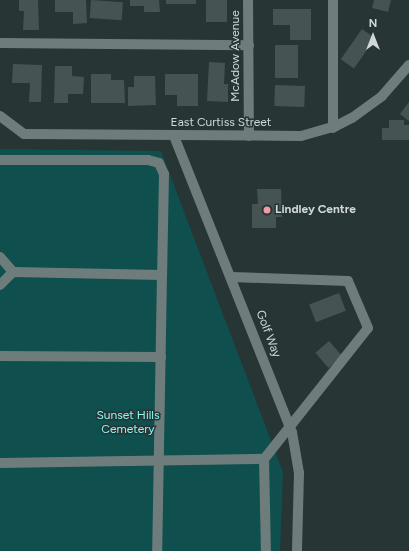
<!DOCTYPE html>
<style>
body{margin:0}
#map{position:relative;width:409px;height:551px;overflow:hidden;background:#273534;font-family:Figtree,sans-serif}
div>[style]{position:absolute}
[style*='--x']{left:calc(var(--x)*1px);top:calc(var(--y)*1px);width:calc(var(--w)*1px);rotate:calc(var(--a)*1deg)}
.green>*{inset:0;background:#0f4f4e}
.building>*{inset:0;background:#455453;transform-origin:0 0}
.minor>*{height:10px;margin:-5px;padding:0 5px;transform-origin:5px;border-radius:5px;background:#6e7d7c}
.dots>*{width:11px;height:11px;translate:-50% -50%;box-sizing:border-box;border:2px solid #273534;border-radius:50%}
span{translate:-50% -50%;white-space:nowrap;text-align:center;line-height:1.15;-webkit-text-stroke:3px #273534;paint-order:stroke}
.street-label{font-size:12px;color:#d0d8d8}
.poi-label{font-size:12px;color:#d0d8d8;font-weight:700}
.left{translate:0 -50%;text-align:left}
.park-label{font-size:12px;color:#8af9f6}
.north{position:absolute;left:353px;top:16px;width:40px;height:40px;-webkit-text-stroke:3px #273534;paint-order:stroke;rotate:0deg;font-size:11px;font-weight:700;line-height:16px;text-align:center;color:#d0d8d8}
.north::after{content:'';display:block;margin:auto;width:14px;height:18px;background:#d0d8d8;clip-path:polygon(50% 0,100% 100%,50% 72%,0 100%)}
</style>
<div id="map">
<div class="green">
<i style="clip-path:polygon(0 149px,161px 151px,283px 472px,280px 551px,0 551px)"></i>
</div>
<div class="building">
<i style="clip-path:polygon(19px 0,38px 0,39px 30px,23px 30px,24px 11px,19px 11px)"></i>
<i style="clip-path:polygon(55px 0,86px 0,87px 23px,73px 24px,73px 12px,55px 12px)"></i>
<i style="left:91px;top:0;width:32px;height:18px;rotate:4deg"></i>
<i style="clip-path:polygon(130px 0,159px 0,160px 12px,144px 12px,144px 6px,130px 6px)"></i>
<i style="left:166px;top:0;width:30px;height:4px"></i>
<i style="left:206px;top:0;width:21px;height:22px"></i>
<i style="clip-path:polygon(374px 0,391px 0,388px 12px,372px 8px)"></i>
<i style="clip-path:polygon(273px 9px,311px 9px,311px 40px,290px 40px,290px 25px,273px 25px)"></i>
<i style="left:362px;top:29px;width:16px;height:37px;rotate:35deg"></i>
<i style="left:275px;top:45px;width:23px;height:33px"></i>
<i style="clip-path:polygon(209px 62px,225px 63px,224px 84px,228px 84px,228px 102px,207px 101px)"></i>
<i style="clip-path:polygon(13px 64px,42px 65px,41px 102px,29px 102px,30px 83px,12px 83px)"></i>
<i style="clip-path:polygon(55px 66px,72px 66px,72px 76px,84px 77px,83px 94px,68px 94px,68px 103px,54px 103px)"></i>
<i style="clip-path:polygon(91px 74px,111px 74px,111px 80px,124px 80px,125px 103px,91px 103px)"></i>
<i style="clip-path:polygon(165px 74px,198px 74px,198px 106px,177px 106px,177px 95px,165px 95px)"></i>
<i style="clip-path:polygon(134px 76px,155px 76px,156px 105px,128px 106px,128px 87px,134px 87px)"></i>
<i style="left:275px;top:85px;width:30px;height:21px;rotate:2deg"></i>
<i style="clip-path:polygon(409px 102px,409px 121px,400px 114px)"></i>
<i style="clip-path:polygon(389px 120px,404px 120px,404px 125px,409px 125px,409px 140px,382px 140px,382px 128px,389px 128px)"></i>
<i style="clip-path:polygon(257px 189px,281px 189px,282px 217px,276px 217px,276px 228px,252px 228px,252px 204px,258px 204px)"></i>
<i style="left:339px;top:293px;width:19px;height:32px;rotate:69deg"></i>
<i style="left:329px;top:341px;width:20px;height:18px;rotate:49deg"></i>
</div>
<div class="minor">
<i style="--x:248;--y:0;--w:136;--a:89.6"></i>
<i style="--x:0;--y:43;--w:249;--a:0.5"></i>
<i style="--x:0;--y:116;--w:30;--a:37"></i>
<i style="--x:24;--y:134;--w:277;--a:0.4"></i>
<i style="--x:301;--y:136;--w:36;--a:-16"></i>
<i style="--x:336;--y:126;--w:18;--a:-27"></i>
<i style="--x:352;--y:118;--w:37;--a:-36"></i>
<i style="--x:382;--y:96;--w:41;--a:-48.9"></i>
<i style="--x:333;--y:128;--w:128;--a:-90"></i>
<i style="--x:174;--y:136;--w:319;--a:68.3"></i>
<i style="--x:292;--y:432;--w:42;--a:80.3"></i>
<i style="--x:299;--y:473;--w:78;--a:91.5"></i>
<i style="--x:0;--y:160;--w:148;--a:0"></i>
<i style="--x:148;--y:160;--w:11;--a:15"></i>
<i style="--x:159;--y:163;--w:12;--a:66"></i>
<i style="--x:164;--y:174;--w:101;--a:91.1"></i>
<i style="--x:0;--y:257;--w:20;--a:49"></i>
<i style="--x:231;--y:277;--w:117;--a:2"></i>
<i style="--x:348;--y:281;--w:51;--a:66.9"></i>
<i style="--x:368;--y:328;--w:167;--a:128.4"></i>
<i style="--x:264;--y:459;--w:92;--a:88.8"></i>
<i style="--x:0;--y:285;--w:18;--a:-45"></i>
<i style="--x:13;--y:272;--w:149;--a:1.2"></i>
<i style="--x:162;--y:275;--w:276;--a:91"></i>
<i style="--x:0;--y:356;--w:161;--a:0.4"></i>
<i style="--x:0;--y:463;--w:264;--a:-0.9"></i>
</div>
<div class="dots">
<i style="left:267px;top:210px;background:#f49aa4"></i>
</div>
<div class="street-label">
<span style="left:236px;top:56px;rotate:-90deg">McAdow Avenue</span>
<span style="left:221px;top:123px">East Curtiss Street</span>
<span style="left:268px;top:334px;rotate:69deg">Golf Way</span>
</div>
<div class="poi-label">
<span class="left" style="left:275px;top:210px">Lindley Centre</span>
</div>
<div class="park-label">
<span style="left:128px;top:423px">Sunset Hills<br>Cemetery</span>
</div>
<div class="north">N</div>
</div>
